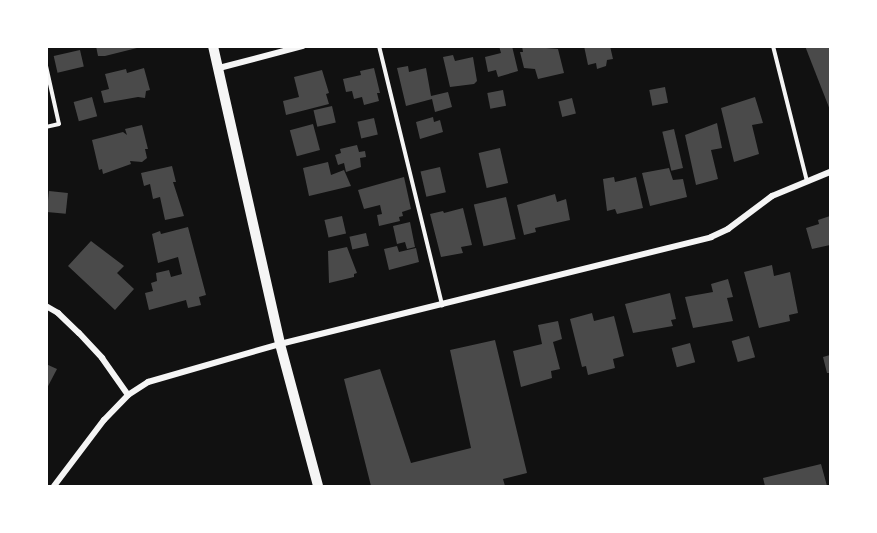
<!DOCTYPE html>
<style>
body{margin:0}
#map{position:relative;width:877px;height:533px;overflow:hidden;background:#111;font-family:Jost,sans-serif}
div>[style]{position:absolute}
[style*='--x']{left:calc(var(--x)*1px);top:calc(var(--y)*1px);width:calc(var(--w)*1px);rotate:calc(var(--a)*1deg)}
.building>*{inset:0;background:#4a4a4a;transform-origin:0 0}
.service>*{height:4px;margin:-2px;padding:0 2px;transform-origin:2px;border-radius:2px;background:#f5f5f5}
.minor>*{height:6px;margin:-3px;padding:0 3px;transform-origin:3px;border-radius:3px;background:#f5f5f5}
.secondary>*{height:10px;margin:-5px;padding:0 5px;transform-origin:5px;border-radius:5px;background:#f5f5f5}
span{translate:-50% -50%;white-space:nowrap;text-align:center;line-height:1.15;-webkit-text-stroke:6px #fff;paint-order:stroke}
.frame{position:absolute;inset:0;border:48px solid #fff;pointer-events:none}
</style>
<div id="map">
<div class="building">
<i style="clip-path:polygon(96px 46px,141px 46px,141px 47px,105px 56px,98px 56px)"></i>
<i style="clip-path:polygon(499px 46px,512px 46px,518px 71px,498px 77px,496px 70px,488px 72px,485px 57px,501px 53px)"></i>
<i style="clip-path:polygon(522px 46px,558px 49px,564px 73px,538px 79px,535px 69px,524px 68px,520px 52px,523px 52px)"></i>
<i style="clip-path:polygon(584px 46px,610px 46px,613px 59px,607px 60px,606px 66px,597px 69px,596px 63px,588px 65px)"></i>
<i style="clip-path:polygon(805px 46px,830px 46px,830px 110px)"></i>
<i style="left:80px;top:50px;width:17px;height:27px;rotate:77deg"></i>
<i style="clip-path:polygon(453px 55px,455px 61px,473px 57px,477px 81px,474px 84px,450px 87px,443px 57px)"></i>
<i style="clip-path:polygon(408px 66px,409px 72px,426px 68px,431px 96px,448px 92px,452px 107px,435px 112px,432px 99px,406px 106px,397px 68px)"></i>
<i style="clip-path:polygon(144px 68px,150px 90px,146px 91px,145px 98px,138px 97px,104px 103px,101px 91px,109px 89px,105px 74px,126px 69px,127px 73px)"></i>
<i style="clip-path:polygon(374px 68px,380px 93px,377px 93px,379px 101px,364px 105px,362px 97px,354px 99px,352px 91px,346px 92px,343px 79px,361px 75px,360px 71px)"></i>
<i style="clip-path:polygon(322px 70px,329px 93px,326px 94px,329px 104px,286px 115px,283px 101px,299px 97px,294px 77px)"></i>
<i style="left:665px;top:87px;width:16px;height:16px;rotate:79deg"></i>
<i style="left:503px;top:90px;width:16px;height:16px;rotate:79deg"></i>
<i style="left:92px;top:97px;width:20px;height:19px;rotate:75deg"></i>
<i style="clip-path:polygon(755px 97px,763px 123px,752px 125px,759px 154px,734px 162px,721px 108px)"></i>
<i style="left:572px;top:98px;width:16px;height:14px;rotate:76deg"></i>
<i style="left:332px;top:106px;width:17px;height:19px;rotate:77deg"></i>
<i style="clip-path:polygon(433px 117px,434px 122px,440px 120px,443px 132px,420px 139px,416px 122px)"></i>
<i style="left:374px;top:118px;width:17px;height:17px;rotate:77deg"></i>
<i style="clip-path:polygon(717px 123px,722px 148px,711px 150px,718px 179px,696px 185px,685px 135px)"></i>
<i style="left:313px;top:124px;width:27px;height:24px;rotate:75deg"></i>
<i style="clip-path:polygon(142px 125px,148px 149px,145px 149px,147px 158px,142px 162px,130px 161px,131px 164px,103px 174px,102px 169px,99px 170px,92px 140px,123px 132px,127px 135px,125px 129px)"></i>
<i style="left:674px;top:129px;width:40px;height:12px;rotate:77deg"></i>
<i style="clip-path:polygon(357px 145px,359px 152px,365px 151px,366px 157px,360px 158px,361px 167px,346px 172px,344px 163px,338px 165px,335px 155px,341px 153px,340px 149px)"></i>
<i style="left:500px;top:148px;width:36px;height:22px;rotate:77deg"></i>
<i style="clip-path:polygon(328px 162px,331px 175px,344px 170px,351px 186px,309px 196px,303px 168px)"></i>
<i style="clip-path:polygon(172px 166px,176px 182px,173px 182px,184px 216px,165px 220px,160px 197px,153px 199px,150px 184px,144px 186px,141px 173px)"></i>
<i style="left:440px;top:167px;width:26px;height:20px;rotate:77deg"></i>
<i style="clip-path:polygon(669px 168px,673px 180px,683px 179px,687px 197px,650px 206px,642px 173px)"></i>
<i style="clip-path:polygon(404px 177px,411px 209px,402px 212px,403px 216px,399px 217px,400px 221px,379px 226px,377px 215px,382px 214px,380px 205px,364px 209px,358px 190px)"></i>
<i style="clip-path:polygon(614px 177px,615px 182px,636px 177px,643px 208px,617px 214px,615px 209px,607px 211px,603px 179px)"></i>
<i style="left:49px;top:191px;width:19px;height:21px;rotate:6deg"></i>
<i style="clip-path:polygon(555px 194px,557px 202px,566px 199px,570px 220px,535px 228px,536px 232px,524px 235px,517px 205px)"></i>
<i style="left:506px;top:197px;width:43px;height:33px;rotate:77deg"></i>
<i style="clip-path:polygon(463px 208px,472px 245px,461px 247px,463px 253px,441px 257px,430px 214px,443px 211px,444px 213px)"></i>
<i style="left:342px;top:216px;width:18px;height:18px;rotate:77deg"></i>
<i style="clip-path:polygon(830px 216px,830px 245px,812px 249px,806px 228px,819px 224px,818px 220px)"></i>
<i style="clip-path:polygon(410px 222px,415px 247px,407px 249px,405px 242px,397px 244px,393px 226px)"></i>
<i style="clip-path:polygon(188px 227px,206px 295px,199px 297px,201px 305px,188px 308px,186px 300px,149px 310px,145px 293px,153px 291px,151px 283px,157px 281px,156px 273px,169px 270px,171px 277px,182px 274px,178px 257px,158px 263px,152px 234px,160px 231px,161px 234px)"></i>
<i style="left:366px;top:233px;width:13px;height:17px;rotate:77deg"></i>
<i style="clip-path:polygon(91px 241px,124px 266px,117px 273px,134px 289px,115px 310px,68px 266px)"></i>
<i style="clip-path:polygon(397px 246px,399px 252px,416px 248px,419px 262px,389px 270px,384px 249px)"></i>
<i style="clip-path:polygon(347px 247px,357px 273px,354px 274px,354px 277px,329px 283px,328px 251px)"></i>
<i style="clip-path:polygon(772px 265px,774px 276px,790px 272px,798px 313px,789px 315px,790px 321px,759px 328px,744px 272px)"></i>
<i style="clip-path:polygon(728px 279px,733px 297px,727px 298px,733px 321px,693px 328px,685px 297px,713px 292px,711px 284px)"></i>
<i style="clip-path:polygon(670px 293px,676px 319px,671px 320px,673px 326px,633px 333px,625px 304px)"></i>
<i style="clip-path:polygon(592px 313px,594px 321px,614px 316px,624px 356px,613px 359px,615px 368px,588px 375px,586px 366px,582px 367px,570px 319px)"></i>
<i style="clip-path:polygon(558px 321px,562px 339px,553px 342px,560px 369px,551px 371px,552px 378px,521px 387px,513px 351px,542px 344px,538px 325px)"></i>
<i style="left:749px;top:336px;width:22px;height:18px;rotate:74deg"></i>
<i style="clip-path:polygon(495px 340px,527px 473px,503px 479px,505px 486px,371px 486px,344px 379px,380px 369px,411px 463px,471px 448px,450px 350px)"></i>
<i style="left:690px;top:343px;width:20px;height:19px;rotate:75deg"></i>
<i style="clip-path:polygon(830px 355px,830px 373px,827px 373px,823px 357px)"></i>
<i style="clip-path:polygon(46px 364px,57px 369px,46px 390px)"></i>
<i style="clip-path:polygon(821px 464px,827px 486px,765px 486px,763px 478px)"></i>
</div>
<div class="service">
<i style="--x:379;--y:46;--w:267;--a:76.3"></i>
<i style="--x:773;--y:46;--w:139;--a:75.9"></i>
<i style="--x:46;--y:66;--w:59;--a:77.4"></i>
<i style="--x:59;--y:124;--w:13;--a:167"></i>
</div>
<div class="minor">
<i style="--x:219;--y:68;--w:87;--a:-14.7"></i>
<i style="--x:46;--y:306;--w:14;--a:30"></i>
<i style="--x:58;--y:313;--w:29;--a:44"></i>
<i style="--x:79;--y:333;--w:34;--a:47"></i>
<i style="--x:102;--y:358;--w:45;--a:54.9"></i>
<i style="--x:54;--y:486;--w:83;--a:-52.9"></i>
<i style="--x:104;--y:420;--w:35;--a:-46"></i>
<i style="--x:128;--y:395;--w:24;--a:-33"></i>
<i style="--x:148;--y:382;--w:137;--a:-16.1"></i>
<i style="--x:280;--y:344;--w:444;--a:-13.9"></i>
<i style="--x:711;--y:237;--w:19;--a:-25"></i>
<i style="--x:728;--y:229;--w:55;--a:-36.9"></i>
<i style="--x:772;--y:196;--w:63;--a:-22.5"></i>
</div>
<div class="secondary">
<i style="--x:213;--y:46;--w:305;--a:77.3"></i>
<i style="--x:280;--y:344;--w:147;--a:75"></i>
</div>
<div class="frame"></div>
</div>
